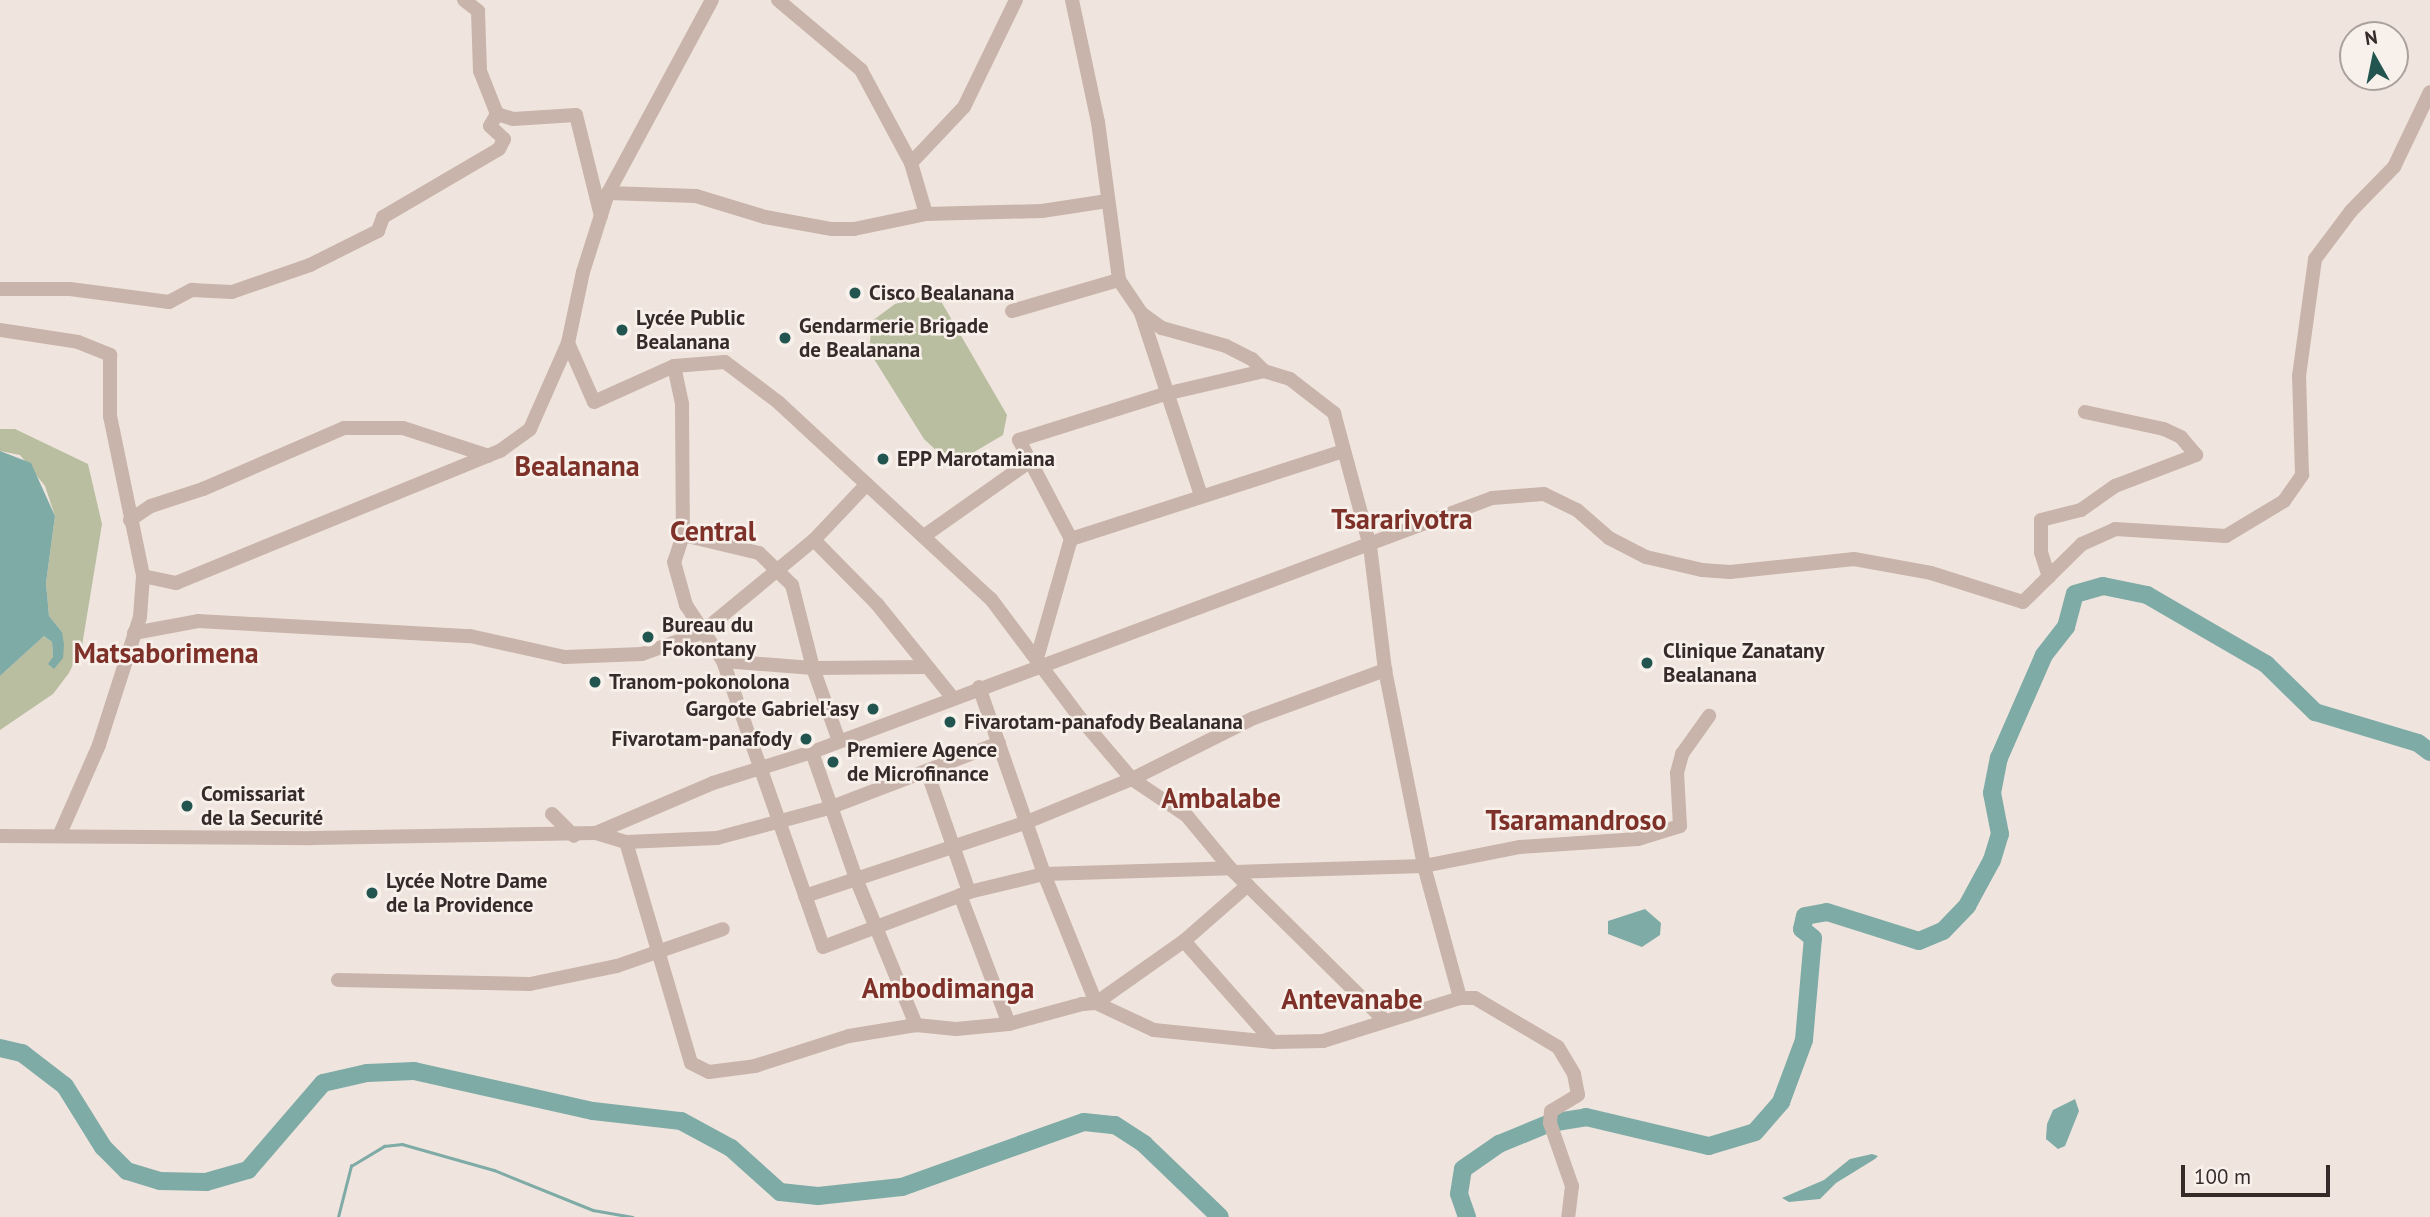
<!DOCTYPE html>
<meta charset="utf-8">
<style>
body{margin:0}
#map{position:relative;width:2430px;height:1217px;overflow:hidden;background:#f0e5de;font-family:"PT Sans",sans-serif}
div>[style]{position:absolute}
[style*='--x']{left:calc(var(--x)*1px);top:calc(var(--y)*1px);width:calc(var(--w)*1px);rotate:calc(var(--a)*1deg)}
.green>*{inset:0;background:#b8be9f}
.water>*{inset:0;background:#7faba7}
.stream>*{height:2.5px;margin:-1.25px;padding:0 1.25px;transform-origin:1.25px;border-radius:1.25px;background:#7faba7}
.river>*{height:18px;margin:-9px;padding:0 9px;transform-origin:9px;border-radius:9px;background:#7faba7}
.minor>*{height:14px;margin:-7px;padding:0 7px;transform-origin:7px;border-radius:7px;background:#c8b4aa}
.dots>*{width:19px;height:19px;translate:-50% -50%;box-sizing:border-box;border:4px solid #f8f0ea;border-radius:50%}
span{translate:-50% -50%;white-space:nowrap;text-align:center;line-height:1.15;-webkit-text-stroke:5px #f8f0ea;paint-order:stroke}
.poi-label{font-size:21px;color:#362b29;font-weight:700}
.left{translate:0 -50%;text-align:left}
.right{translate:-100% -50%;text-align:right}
.district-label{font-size:28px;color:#7e3129;font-weight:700}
.north{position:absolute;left:2339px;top:21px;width:70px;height:70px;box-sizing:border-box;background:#f8f0ea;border:2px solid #aaa19d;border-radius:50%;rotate:351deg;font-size:19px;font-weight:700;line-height:28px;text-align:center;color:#362b29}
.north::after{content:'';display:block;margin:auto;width:24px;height:32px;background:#225450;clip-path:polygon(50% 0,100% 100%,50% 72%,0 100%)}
.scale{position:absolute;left:2181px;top:1165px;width:149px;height:32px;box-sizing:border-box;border:4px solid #362b29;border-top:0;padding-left:9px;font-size:21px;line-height:24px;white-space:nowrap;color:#362b29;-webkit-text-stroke:5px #f8f0ea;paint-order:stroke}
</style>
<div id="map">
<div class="green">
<i style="clip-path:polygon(927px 295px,942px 303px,1007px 415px,1003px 435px,969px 455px,939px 453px,924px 439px,869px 351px,872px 321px,895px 304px)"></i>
<i style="clip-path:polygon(0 429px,15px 429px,88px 464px,102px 524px,82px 646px,69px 673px,53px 694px,0 730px,0 676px,44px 636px,52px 642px,54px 669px,62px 632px,49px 616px,46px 583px,55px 516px,45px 486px,20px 455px,0 451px)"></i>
</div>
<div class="water">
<i style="clip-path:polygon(0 451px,31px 463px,55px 516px,46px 583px,49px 616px,62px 632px,64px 645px,63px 658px,54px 669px,48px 664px,53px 657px,52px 642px,44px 636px,0 676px)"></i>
<i style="clip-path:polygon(1645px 909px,1661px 923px,1660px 935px,1642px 947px,1608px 934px,1608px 921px)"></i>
<i style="clip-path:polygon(2075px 1099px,2079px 1111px,2065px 1146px,2058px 1149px,2046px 1139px,2047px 1124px,2053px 1110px)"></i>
<i style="clip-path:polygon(1872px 1154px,1878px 1156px,1875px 1159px,1836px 1183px,1820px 1199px,1789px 1202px,1782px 1198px,1824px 1180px,1850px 1159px)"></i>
</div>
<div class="stream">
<i style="--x:338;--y:1217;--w:53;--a:-75.7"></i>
<i style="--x:351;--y:1166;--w:39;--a:-31"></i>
<i style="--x:384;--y:1146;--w:18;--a:-6"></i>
<i style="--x:402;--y:1144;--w:96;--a:15.8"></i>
<i style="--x:494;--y:1170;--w:107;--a:22"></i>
<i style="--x:593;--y:1210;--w:40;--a:10"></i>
</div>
<div class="river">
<i style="--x:0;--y:1048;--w:23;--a:13"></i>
<i style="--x:22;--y:1053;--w:54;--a:37.5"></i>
<i style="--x:65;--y:1086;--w:72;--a:58.1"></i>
<i style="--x:103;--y:1147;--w:34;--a:45"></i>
<i style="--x:127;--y:1171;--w:34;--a:17"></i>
<i style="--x:160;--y:1181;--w:46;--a:1.2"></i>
<i style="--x:206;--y:1182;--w:44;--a:-15.9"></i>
<i style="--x:248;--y:1170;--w:115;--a:-49.2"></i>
<i style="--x:323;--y:1083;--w:45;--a:-12.8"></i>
<i style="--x:367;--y:1073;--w:47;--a:-2.4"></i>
<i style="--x:414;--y:1071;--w:183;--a:12.6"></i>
<i style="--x:593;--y:1111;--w:89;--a:6.5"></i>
<i style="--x:681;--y:1121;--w:57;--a:28.4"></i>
<i style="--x:731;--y:1148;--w:66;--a:41.9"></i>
<i style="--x:780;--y:1192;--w:38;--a:6"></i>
<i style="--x:818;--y:1196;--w:84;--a:-6.1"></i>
<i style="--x:902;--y:1187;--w:193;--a:-19.7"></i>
<i style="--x:1084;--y:1122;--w:31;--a:6"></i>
<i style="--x:1115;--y:1125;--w:35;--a:33"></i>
<i style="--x:1144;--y:1144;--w:105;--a:43.8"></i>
<i style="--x:1467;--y:1217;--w:24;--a:-109"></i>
<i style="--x:1459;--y:1194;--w:25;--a:-81"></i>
<i style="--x:1463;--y:1169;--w:44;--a:-34.8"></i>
<i style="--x:1499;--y:1144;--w:55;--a:-22.4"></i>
<i style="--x:1550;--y:1123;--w:36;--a:-9"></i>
<i style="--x:1586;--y:1117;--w:126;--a:13.3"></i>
<i style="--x:1709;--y:1146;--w:48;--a:-16.9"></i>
<i style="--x:1755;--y:1132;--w:40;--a:-49"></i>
<i style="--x:1781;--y:1102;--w:66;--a:-69.6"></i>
<i style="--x:1804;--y:1040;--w:102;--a:-85"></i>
<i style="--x:1813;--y:938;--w:14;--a:-141"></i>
<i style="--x:1802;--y:929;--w:13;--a:-77"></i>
<i style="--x:1805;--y:916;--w:22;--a:-10"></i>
<i style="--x:1827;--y:912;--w:96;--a:17.5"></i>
<i style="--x:1919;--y:941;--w:26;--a:-23"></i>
<i style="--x:1943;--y:931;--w:35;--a:-46"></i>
<i style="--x:1967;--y:906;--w:52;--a:-61.5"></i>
<i style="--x:1992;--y:860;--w:27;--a:-73"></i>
<i style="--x:2000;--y:834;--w:42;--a:-101"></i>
<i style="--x:1992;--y:793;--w:36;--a:-79"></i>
<i style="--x:1999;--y:758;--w:112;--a:-66.4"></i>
<i style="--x:2044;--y:655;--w:36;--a:-52"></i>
<i style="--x:2066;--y:627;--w:34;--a:-75"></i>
<i style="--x:2075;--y:594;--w:29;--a:-16"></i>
<i style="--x:2103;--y:586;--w:45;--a:11.6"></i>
<i style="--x:2147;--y:595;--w:138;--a:30.1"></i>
<i style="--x:2266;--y:664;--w:69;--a:44.4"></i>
<i style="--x:2315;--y:712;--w:108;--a:16.8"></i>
<i style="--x:2418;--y:743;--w:15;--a:37"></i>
</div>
<div class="minor">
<i style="--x:464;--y:0;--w:18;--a:38"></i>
<i style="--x:478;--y:11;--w:60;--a:88.1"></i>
<i style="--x:480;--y:71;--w:46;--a:68.4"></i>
<i style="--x:497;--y:114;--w:17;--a:17"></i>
<i style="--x:513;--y:119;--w:63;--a:-3.6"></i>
<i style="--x:576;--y:115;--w:104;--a:76.1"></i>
<i style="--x:778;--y:0;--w:109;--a:40.1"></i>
<i style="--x:861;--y:70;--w:106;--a:61.7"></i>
<i style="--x:911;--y:163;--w:53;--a:73.6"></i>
<i style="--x:1072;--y:0;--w:125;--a:78"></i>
<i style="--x:1098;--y:122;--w:159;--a:82.4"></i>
<i style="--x:1119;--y:280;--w:40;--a:56"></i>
<i style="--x:1141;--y:313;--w:26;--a:36"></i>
<i style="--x:1162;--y:328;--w:66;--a:15.7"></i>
<i style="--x:1226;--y:346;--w:29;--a:27"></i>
<i style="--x:1252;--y:359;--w:17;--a:45"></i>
<i style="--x:911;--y:163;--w:77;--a:-46.6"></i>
<i style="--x:964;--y:107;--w:119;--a:-64.1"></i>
<i style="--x:608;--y:193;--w:88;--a:2"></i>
<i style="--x:696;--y:196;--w:72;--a:16.9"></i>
<i style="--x:765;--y:217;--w:68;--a:10.2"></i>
<i style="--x:832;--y:229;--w:22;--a:0"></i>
<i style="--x:854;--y:229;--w:74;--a:-11.8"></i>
<i style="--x:926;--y:214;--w:116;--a:-1.5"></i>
<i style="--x:1042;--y:211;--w:66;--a:-8.7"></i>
<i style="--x:0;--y:289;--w:70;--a:0"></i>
<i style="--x:70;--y:289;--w:100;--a:7.5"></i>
<i style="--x:169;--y:302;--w:26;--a:-28"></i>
<i style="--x:192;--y:290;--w:40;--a:2.9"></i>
<i style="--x:232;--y:292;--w:83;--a:-19.1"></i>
<i style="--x:310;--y:265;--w:76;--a:-26.6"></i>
<i style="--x:378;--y:231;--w:15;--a:-70"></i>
<i style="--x:383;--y:217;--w:134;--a:-30.4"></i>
<i style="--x:499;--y:149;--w:11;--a:-63"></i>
<i style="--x:504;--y:139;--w:19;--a:-137"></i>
<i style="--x:490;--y:126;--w:14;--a:-60"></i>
<i style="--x:1012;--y:311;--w:111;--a:-16.2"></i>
<i style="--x:1141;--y:313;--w:192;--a:71.8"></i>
<i style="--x:0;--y:330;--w:79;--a:8.7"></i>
<i style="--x:78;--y:342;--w:35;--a:22"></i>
<i style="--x:110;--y:355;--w:61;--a:90"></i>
<i style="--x:110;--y:416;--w:163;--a:78.3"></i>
<i style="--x:143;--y:576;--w:41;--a:94.2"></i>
<i style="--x:140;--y:617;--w:134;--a:107.8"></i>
<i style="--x:99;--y:745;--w:99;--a:113.7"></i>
<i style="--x:568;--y:343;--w:64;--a:66.2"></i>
<i style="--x:594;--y:402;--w:88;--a:-24.2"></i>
<i style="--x:674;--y:366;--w:51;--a:-4.5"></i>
<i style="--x:725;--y:362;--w:66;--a:37"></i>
<i style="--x:778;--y:402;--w:290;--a:42.8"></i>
<i style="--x:991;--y:599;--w:149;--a:53.2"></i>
<i style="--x:1080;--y:718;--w:80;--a:49.6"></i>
<i style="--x:1132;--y:779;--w:66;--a:33.9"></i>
<i style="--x:1187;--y:816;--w:67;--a:50.4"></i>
<i style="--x:1230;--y:868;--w:218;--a:44.6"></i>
<i style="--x:674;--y:366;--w:39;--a:78"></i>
<i style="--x:682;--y:404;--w:131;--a:89.6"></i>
<i style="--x:683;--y:535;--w:28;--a:108"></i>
<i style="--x:674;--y:562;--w:45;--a:74.4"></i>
<i style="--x:686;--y:605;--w:67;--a:56.5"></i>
<i style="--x:723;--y:661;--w:303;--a:70.7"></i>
<i style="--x:823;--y:947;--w:156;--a:-20.6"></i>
<i style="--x:969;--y:892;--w:77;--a:-13.5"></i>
<i style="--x:1044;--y:874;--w:186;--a:-1.8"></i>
<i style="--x:130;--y:520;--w:25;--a:-34"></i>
<i style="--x:151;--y:506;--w:55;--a:-18.1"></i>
<i style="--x:203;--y:489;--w:154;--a:-23.4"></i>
<i style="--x:344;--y:428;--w:59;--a:0"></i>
<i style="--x:403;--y:428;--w:90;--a:18"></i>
<i style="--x:683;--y:535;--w:78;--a:13.3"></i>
<i style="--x:759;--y:553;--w:46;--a:44.1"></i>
<i style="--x:792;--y:585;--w:86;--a:75.8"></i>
<i style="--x:813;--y:668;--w:77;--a:70.4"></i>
<i style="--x:924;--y:536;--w:128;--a:-35.2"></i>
<i style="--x:1071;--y:539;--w:286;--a:-17.9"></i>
<i style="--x:814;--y:540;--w:90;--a:45.5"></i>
<i style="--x:877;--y:604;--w:119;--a:51.1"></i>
<i style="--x:143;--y:576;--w:34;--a:12"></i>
<i style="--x:176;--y:583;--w:350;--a:-22.2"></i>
<i style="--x:500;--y:451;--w:37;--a:-36"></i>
<i style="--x:530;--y:429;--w:94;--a:-66.2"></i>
<i style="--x:568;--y:343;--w:73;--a:-78.1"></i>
<i style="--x:583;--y:272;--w:83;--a:-72.4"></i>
<i style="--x:608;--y:193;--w:219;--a:-61.7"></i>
<i style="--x:2049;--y:577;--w:26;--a:-108"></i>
<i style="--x:2041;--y:552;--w:32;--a:-90"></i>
<i style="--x:2041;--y:520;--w:41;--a:-14"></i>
<i style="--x:2081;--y:510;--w:42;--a:-35.2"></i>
<i style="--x:2115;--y:486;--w:87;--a:-20.9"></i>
<i style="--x:2196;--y:455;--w:23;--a:-130"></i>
<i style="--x:2181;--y:437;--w:19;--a:-155"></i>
<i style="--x:2164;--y:429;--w:81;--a:-167.9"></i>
<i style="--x:134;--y:633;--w:65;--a:-10.6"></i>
<i style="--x:198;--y:621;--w:272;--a:3.2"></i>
<i style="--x:470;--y:636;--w:97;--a:12.5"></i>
<i style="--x:565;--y:657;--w:77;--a:-2.2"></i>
<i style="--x:642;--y:654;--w:63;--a:-19.6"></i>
<i style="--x:701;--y:633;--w:146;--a:-39.5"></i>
<i style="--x:814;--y:540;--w:77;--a:-46.6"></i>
<i style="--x:1037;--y:658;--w:124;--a:-74.1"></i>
<i style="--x:1071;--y:539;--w:112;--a:-117.7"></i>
<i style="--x:1019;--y:440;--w:153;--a:-17.5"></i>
<i style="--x:1165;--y:394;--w:102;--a:-13.1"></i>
<i style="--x:1264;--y:371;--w:27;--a:17"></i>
<i style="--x:1290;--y:379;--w:56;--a:37.7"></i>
<i style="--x:1334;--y:413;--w:138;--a:74.9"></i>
<i style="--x:1370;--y:546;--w:125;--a:83.1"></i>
<i style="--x:1385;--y:670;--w:200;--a:78.7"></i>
<i style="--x:1424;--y:866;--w:137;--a:74.7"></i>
<i style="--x:723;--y:661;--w:90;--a:4.4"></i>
<i style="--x:813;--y:668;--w:113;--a:-0.5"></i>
<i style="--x:979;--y:687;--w:198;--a:70.8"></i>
<i style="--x:1044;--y:874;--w:139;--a:68"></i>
<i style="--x:812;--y:752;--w:137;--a:70.8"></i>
<i style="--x:857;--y:881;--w:156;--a:67.7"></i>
<i style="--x:928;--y:774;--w:125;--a:70.8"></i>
<i style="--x:552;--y:814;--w:31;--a:45"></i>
<i style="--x:596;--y:833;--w:31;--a:17"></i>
<i style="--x:626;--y:842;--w:91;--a:-2.5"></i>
<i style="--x:717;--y:838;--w:116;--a:-15"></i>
<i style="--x:829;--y:808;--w:182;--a:-20.9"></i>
<i style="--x:0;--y:836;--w:312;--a:0.4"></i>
<i style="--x:312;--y:838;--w:284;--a:-1"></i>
<i style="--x:596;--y:833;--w:127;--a:-23.1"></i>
<i style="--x:713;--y:783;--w:104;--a:-17.4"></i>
<i style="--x:812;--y:752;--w:726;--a:-20.48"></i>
<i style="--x:1492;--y:498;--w:52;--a:-4.4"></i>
<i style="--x:1544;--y:494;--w:37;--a:26"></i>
<i style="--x:1577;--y:510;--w:43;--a:41.2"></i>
<i style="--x:1609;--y:538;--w:42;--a:27.2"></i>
<i style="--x:1646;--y:557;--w:57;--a:13.1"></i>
<i style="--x:1702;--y:570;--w:28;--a:4"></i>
<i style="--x:1730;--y:572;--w:125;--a:-6"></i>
<i style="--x:1854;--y:559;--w:78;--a:10.3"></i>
<i style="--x:1931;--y:573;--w:96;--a:17.5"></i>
<i style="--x:2023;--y:602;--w:83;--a:-44.5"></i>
<i style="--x:2082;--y:544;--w:36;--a:-24"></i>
<i style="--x:2115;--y:529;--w:111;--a:3.6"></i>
<i style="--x:2226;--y:536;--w:68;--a:-31.1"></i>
<i style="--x:2284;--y:501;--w:32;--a:-55"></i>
<i style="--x:2302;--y:475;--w:99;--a:-91.7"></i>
<i style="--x:2299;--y:376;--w:118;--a:-82.2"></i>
<i style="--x:2315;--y:259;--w:60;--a:-53.1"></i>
<i style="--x:2351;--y:211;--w:62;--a:-45.7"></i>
<i style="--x:2394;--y:167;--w:83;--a:-64.4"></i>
<i style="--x:626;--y:842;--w:230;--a:73.6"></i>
<i style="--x:691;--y:1063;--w:20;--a:27"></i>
<i style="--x:709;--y:1072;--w:46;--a:-7.4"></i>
<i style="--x:755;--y:1066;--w:99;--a:-17.7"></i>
<i style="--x:849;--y:1036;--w:68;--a:-9.3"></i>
<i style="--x:916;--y:1025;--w:40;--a:5.7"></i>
<i style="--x:956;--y:1029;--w:53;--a:-5.4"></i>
<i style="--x:1009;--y:1024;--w:76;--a:-15.3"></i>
<i style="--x:1082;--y:1004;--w:14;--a:-4"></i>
<i style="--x:1096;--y:1003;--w:64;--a:25"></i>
<i style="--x:1154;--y:1030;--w:120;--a:5.8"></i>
<i style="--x:1273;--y:1042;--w:50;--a:-1.1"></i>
<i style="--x:1323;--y:1041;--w:144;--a:-17.4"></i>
<i style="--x:1460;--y:998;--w:15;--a:0"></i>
<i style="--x:1475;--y:998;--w:96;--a:30.6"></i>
<i style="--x:1558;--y:1047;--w:31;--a:59"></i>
<i style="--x:1574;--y:1074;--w:21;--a:79"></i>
<i style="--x:1578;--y:1095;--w:31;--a:149"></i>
<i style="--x:1551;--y:1111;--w:12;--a:95"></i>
<i style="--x:1550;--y:1123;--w:67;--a:70.8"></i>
<i style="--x:1572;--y:1186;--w:31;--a:97"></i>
<i style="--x:1234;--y:872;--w:190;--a:-1.8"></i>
<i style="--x:1424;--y:866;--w:98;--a:-11.2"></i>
<i style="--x:1520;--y:847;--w:118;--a:-3.9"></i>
<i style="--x:1638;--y:839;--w:44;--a:-17.2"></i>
<i style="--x:1680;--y:826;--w:53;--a:-93.2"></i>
<i style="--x:1677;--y:773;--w:20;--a:-75"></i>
<i style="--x:1682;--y:754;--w:47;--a:-54.6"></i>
<i style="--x:960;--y:895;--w:138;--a:69.2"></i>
<i style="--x:805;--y:896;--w:234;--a:-18.4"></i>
<i style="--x:1027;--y:822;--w:113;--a:-22.3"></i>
<i style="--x:1132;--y:779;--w:136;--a:-26.6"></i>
<i style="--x:1254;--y:718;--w:140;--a:-20.1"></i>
<i style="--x:1184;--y:941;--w:135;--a:48.6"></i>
<i style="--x:338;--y:980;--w:192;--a:1.2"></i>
<i style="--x:530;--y:984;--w:89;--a:-11.7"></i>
<i style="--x:617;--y:966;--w:112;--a:-19.2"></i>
<i style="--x:1096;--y:1003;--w:108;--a:-35.2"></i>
<i style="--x:1184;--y:941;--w:85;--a:-41.2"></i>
</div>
<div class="dots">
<i style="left:855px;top:293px;background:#225450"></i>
<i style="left:622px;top:330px;background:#225450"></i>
<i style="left:785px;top:338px;background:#225450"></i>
<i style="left:883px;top:459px;background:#225450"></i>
<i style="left:648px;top:637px;background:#225450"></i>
<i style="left:1647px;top:663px;background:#225450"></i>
<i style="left:595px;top:682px;background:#225450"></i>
<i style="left:873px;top:709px;background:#225450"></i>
<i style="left:950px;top:722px;background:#225450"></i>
<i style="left:806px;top:739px;background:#225450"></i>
<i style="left:833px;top:762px;background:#225450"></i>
<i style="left:187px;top:806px;background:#225450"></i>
<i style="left:372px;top:893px;background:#225450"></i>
</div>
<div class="poi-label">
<span class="left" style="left:869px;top:293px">Cisco Bealanana</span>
<span class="left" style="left:636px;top:330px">Lycée Public<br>Bealanana</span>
<span class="left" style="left:799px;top:338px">Gendarmerie Brigade<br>de Bealanana</span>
<span class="left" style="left:897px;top:459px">EPP Marotamiana</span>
<span class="left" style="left:662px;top:637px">Bureau du<br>Fokontany</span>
<span class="left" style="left:1663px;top:663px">Clinique Zanatany<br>Bealanana</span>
<span class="left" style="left:609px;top:682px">Tranom-pokonolona</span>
<span class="right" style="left:859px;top:709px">Gargote Gabriel'asy</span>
<span class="left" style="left:964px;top:722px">Fivarotam-panafody Bealanana</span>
<span class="right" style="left:792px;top:739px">Fivarotam-panafody</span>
<span class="left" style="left:847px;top:762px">Premiere Agence<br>de Microfinance</span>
<span class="left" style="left:201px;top:806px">Comissariat<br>de la Securité</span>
<span class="left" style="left:386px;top:893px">Lycée Notre Dame<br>de la Providence</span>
</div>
<div class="district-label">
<span style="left:577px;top:466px">Bealanana</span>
<span style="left:1402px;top:519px">Tsararivotra</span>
<span style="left:713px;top:531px">Central</span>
<span style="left:166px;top:653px">Matsaborimena</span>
<span style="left:1221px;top:798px">Ambalabe</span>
<span style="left:1576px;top:820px">Tsaramandroso</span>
<span style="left:948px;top:988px">Ambodimanga</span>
<span style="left:1352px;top:999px">Antevanabe</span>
</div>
<div class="north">N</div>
<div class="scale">100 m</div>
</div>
